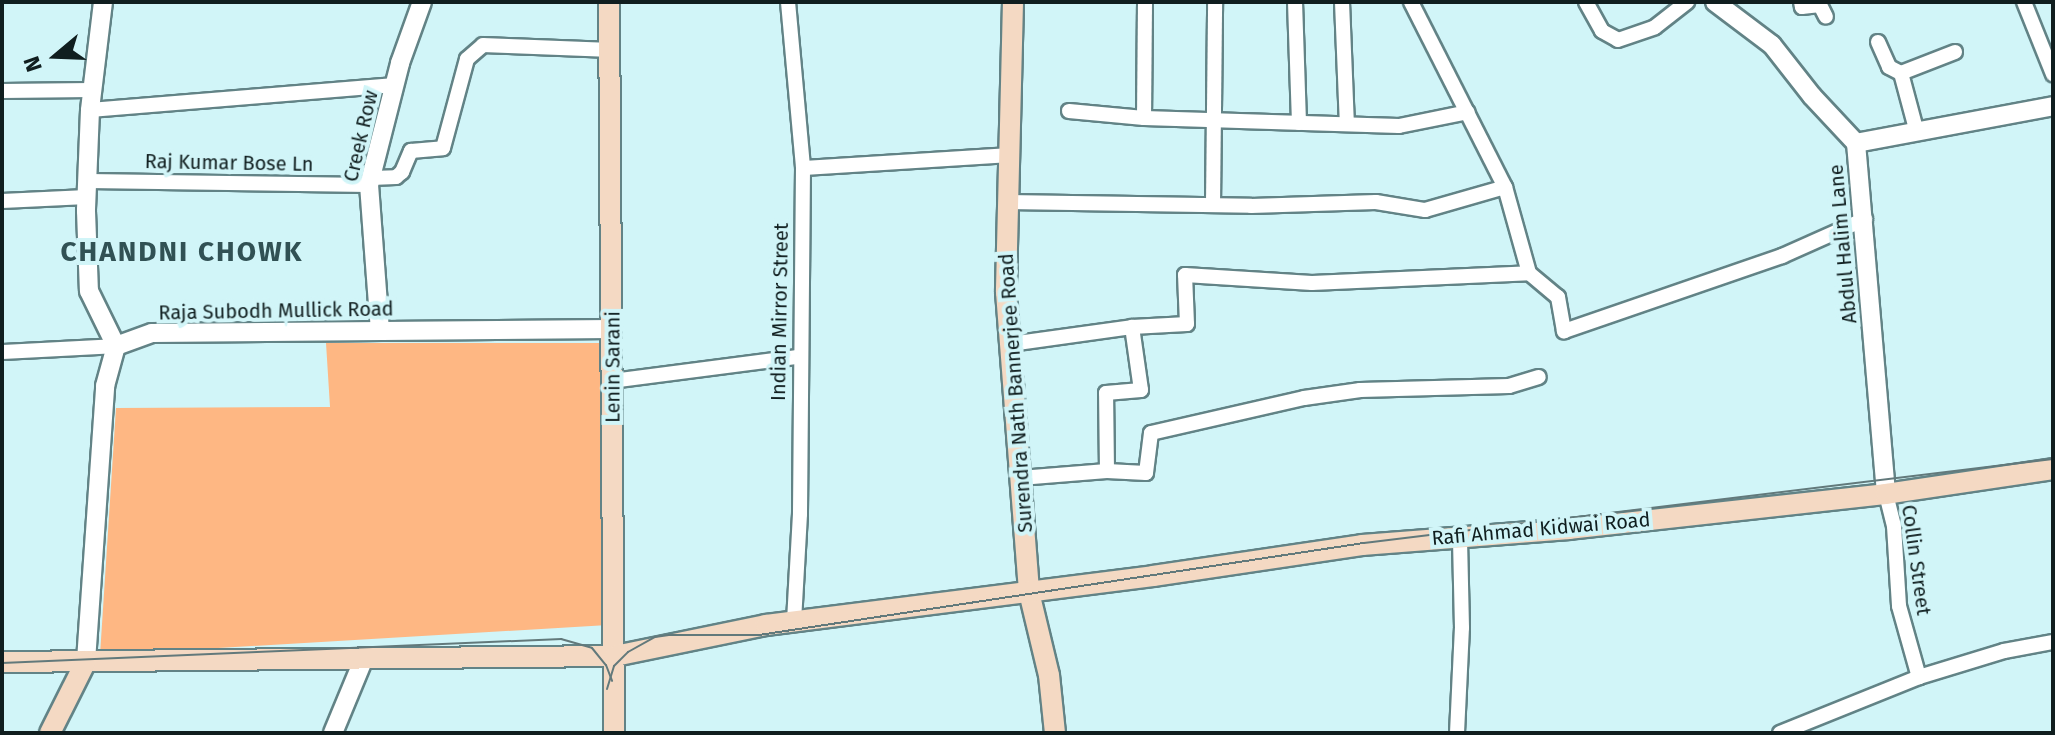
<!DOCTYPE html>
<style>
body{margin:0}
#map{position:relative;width:2055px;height:735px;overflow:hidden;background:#d1f5f8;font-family:"Fira Sans",sans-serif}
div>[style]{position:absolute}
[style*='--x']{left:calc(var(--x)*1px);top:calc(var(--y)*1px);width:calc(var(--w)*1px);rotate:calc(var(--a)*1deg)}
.green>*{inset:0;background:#feb783}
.roads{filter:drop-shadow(2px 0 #628386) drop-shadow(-2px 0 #628386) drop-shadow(0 2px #628386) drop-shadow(0 -2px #628386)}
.minor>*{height:14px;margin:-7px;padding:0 7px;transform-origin:7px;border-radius:7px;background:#fff}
.tertiary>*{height:18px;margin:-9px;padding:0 9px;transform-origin:9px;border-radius:9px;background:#fff}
.secondary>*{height:20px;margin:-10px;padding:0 10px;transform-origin:10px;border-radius:10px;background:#f4d9c3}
.tram>*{height:2px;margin:-1px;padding:0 1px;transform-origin:1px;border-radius:1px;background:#62797b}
span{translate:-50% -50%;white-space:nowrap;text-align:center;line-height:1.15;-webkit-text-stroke:8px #d1f5f8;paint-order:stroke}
.street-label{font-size:20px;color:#101e1f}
.district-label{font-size:28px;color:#315154;font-weight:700;letter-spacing:2px}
.frame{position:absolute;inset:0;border:4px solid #101e1f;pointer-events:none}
.north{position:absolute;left:16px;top:16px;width:80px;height:80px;-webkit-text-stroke:6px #d1f5f8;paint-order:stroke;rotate:251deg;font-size:22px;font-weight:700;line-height:32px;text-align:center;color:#101e1f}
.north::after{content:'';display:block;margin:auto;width:28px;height:36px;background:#101e1f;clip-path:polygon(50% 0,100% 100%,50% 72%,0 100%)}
</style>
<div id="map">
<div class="green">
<i style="clip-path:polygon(326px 343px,608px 343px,608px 625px,100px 655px,116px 408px,330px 407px)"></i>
</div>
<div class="roads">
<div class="minor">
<i style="--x:788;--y:2;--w:167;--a:84.8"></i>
<i style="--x:803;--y:168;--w:346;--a:90.5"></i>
<i style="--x:800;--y:514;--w:109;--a:93.2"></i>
<i style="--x:1295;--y:2;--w:121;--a:88.1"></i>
<i style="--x:1342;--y:2;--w:122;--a:87.7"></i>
<i style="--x:1411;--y:2;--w:208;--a:63.1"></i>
<i style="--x:1505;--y:187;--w:89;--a:74.4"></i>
<i style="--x:1529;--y:273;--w:38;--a:40"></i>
<i style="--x:1558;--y:297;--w:35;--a:80"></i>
<i style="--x:1564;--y:331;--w:231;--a:-19"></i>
<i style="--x:1782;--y:256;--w:91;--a:-24"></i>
<i style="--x:1586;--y:2;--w:33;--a:61"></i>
<i style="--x:1602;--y:31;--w:18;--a:29"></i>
<i style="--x:1618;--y:40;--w:39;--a:-19"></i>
<i style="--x:1655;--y:27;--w:41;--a:-38"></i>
<i style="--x:1801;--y:2;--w:5;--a:79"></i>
<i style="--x:1802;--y:7;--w:18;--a:-6"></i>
<i style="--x:1820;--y:5;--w:13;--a:63"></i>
<i style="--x:2024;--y:2;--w:78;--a:68.1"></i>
<i style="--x:1878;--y:42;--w:27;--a:66"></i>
<i style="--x:1889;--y:67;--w:13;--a:27"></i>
<i style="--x:2;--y:91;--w:90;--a:-0.6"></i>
<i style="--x:90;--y:110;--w:306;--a:-4.7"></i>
<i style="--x:1069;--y:111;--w:75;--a:5.3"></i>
<i style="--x:1144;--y:118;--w:255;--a:1.8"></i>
<i style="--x:1399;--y:126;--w:70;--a:-11.5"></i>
<i style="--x:1144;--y:118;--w:116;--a:-89.5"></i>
<i style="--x:1916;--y:129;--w:58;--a:-105"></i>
<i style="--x:1901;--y:73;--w:58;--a:-21.3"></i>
<i style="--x:803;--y:168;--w:205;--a:-3.6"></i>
<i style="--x:371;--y:178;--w:25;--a:-2"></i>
<i style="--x:396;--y:177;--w:8;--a:-40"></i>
<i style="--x:402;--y:172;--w:23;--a:-67"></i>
<i style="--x:411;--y:151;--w:32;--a:-5"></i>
<i style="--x:443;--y:148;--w:92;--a:-74.9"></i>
<i style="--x:467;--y:59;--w:21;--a:-41"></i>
<i style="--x:483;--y:45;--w:128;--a:2.2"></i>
<i style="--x:88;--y:181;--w:281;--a:0.8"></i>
<i style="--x:2;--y:201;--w:85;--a:-2.7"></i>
<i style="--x:1007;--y:202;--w:244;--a:0.9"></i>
<i style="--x:1251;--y:206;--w:125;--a:-1.8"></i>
<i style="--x:1376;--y:202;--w:50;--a:9.3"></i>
<i style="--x:1425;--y:210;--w:83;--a:-16"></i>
<i style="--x:1213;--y:205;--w:203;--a:-89.4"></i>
<i style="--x:1010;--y:344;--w:123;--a:-7.9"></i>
<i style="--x:2;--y:352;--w:114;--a:-3"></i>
<i style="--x:612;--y:381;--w:188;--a:-7.4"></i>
<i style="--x:1107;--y:471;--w:78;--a:-90.7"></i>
<i style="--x:1106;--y:393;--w:35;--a:-5"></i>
<i style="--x:1141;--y:390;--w:64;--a:-98.1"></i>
<i style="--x:1132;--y:327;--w:55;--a:-3.1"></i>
<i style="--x:1187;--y:324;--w:49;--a:-92.3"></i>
<i style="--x:1185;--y:275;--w:127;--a:3.6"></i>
<i style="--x:1312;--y:283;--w:217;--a:-2.6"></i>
<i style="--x:1020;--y:478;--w:87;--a:-4.6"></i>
<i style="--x:1107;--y:471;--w:39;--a:3"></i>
<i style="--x:1146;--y:473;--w:40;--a:-82.9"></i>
<i style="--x:1151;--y:433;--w:157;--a:-12.9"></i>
<i style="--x:1304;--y:398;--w:57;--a:-8.1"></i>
<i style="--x:1360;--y:390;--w:149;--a:-1.5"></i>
<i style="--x:1509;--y:386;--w:31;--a:-17"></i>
<i style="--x:1886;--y:494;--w:33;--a:76"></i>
<i style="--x:1894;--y:526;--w:80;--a:86.4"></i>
<i style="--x:1899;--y:606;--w:74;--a:74.3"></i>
<i style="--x:1457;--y:733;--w:105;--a:-87.3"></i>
<i style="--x:1462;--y:628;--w:91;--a:-91.3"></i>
<i style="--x:1780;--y:733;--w:150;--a:-21.9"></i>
<i style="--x:1919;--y:677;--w:89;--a:-17"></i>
<i style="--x:2004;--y:651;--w:50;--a:-10.4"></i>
</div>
<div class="tertiary">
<i style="--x:103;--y:2;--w:109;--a:96.9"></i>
<i style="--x:90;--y:110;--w:101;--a:92.3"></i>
<i style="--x:86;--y:211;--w:80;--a:87.9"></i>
<i style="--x:89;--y:291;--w:61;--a:63.9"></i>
<i style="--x:1715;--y:2;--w:71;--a:37"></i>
<i style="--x:1772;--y:45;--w:65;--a:51.9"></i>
<i style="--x:1812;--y:96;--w:64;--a:46.9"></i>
<i style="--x:1856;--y:143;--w:352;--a:85.1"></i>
<i style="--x:1856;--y:143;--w:200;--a:-10.6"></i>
<i style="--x:380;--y:331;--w:146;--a:-94.3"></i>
<i style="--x:369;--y:185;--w:126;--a:-75.7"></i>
<i style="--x:400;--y:63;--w:65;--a:-70.2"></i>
<i style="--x:86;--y:661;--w:276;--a:-86"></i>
<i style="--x:105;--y:386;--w:41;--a:-74.6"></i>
<i style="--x:116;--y:346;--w:38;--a:-20"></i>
<i style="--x:152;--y:333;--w:460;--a:-0.5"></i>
<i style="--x:333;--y:733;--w:81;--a:-67.5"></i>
</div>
<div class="secondary">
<i style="--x:609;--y:2;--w:731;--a:89.61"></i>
<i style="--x:1013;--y:2;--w:290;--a:91.4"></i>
<i style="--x:1006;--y:292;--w:301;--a:85.6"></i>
<i style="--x:1029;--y:592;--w:85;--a:76.5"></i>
<i style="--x:1049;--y:675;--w:58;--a:84.1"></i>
<i style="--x:2;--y:662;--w:613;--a:-0.56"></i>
<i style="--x:615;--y:656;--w:154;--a:-11.6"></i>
<i style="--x:766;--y:625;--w:390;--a:-7.2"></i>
<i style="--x:1153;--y:576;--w:211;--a:-8.4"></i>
<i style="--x:1362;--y:545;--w:208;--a:-4.4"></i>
<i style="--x:1569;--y:529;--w:319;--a:-6.3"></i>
<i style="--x:1886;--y:494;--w:169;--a:-8.5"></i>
<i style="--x:50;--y:733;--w:80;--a:-63.4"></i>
</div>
</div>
<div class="tram">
<i style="--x:2;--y:663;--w:560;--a:-2.46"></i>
<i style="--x:561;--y:639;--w:32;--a:16"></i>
<i style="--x:592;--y:648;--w:22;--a:51"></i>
<i style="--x:606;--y:665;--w:17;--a:69"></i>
<i style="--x:607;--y:689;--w:24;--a:-73"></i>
<i style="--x:614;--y:666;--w:20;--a:-45"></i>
<i style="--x:628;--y:652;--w:31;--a:-29"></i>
<i style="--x:655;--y:637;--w:14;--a:-8"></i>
<i style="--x:669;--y:635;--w:90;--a:0"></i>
<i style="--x:759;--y:635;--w:612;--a:-8.65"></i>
<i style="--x:1364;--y:543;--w:694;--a:-6.95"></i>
</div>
<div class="street-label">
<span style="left:361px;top:136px;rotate:-77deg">Creek Row</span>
<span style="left:229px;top:163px;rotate:1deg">Raj Kumar Bose Ln</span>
<span style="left:1843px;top:244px;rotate:-95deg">Abdul Halim Lane</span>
<span style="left:276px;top:311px;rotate:-1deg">Raja Subodh Mullick Road</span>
<span style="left:780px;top:312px;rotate:-89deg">Indian Mirror Street</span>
<span style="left:613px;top:367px;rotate:-90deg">Lenin Sarani</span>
<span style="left:1016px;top:393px;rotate:-94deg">Surendra Nath Bannerjee Road</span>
<span style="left:1541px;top:529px;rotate:-5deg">Rafi Ahmad Kidwai Road</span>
<span style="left:1916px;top:560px;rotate:82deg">Collin Street</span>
</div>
<div class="district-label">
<span style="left:182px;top:252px">CHANDNI CHOWK</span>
</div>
<div class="frame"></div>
<div class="north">N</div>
</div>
